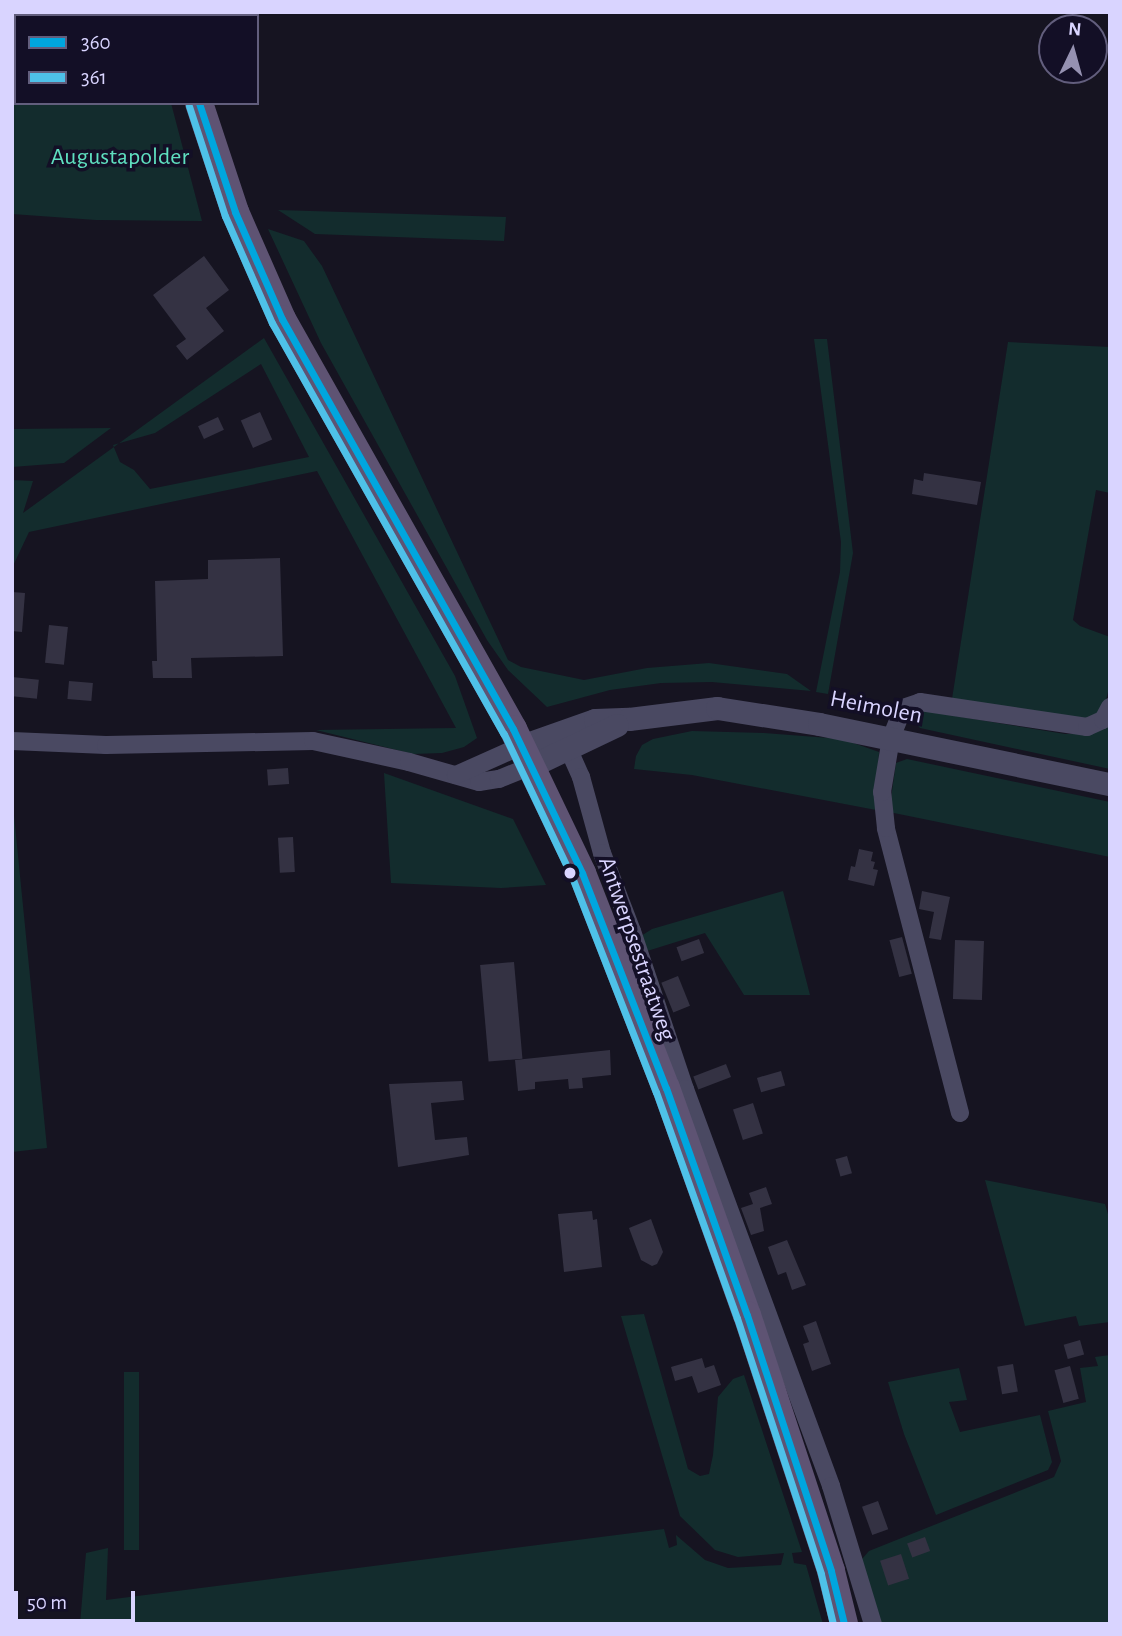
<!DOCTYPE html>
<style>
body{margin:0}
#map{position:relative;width:1122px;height:1636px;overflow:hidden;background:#161421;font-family:"Alegreya Sans",sans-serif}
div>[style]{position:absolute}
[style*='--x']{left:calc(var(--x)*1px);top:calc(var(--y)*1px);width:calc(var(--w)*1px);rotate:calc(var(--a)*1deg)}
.green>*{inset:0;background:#132c2d;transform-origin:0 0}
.stream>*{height:4.5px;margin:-2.25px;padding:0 2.25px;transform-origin:2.25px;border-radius:2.25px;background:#0d2144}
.building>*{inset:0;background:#343243;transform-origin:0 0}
.minor>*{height:18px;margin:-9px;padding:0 9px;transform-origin:9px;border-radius:9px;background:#4a4962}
.tertiary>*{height:23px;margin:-11.5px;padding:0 11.5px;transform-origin:11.5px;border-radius:11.5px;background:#4a4962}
.primary>*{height:28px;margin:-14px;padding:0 14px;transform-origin:14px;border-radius:14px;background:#5e5373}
.bus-1>*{height:7px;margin:-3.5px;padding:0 3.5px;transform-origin:3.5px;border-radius:3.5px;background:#00a6de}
.bus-2>*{height:7px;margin:-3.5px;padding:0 3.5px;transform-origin:3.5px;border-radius:3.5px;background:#4ec1e8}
.dots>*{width:19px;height:19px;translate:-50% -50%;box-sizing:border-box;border:4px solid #130f26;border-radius:50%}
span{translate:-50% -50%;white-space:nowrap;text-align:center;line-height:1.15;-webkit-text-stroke:7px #130f26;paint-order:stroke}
.park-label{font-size:24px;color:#5fe0c0}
.street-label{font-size:24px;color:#d9d4ff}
.frame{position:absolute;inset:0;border:14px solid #d9d4ff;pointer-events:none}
.legend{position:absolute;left:14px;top:14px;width:245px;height:91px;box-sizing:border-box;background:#130f26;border:2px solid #625e7d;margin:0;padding:9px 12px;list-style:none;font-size:21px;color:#d9d4ff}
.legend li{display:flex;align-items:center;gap:14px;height:35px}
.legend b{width:35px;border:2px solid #625e7d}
.north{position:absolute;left:1038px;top:14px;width:70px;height:70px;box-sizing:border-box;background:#130f26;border:2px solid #625e7d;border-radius:50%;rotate:5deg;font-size:19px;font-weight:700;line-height:28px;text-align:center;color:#d9d4ff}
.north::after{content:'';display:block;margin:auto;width:24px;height:32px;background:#9591b1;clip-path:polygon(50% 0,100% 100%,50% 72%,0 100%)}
.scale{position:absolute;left:14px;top:1591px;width:121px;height:32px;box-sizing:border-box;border:4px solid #d9d4ff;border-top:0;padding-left:9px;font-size:21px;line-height:24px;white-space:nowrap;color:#d9d4ff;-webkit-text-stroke:5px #130f26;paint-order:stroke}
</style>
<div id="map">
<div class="green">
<i style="clip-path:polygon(12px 12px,144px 12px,146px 16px,16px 16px,16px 103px,171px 103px,202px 221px,96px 220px,12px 214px)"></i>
<i style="clip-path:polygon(278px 210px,506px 217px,504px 241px,315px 234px)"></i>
<i style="clip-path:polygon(268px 229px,304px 241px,322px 266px,508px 660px,521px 667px,584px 680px,647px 668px,709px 663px,787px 674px,811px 691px,712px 682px,661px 683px,610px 690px,547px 707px,508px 670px,487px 640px,321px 343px)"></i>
<i style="clip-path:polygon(evenodd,264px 338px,455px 676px,477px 738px,464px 747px,442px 753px,413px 754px,316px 730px,456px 728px,317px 471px,29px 532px,12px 568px,12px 480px,33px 481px,23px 513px,264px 338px,261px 364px,309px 457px,150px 489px,134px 470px,120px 462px,113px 445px,155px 433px,261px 364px)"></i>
<i style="clip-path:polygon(814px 339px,827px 339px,853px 553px,828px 694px,816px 692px,840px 572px,841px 542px)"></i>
<i style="clip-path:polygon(1008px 342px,1110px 347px,1110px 493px,1096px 490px,1073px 620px,1080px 626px,1110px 637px,1110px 684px,1104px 708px,1091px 721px,952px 699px)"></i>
<i style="clip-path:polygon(111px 428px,64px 463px,12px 467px,12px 429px)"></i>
<i style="clip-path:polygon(925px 711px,1065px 734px,1084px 734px,1110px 721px,1110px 769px,920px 728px,913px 720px,916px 712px)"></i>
<i style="clip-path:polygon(692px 731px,764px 733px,842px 739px,879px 752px,876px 810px,692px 775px,634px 769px,636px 756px,642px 745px,653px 739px)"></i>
<i style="clip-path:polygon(907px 759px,1110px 802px,1110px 857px,889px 812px,896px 763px)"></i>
<i style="clip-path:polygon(384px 773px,513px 819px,546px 885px,501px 888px,391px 883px)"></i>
<i style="clip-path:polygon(12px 795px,47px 1148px,12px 1152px)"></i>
<i style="clip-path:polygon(783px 891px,810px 995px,744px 995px,705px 933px,644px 952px,641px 936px,652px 929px)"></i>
<i style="clip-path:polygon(985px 1180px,1105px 1204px,1110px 1221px,1110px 1322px,1079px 1326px,1076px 1316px,1025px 1326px)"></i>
<i style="clip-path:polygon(644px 1314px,688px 1469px,700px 1476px,709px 1474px,713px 1455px,718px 1397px,733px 1379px,744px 1375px,802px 1552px,792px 1553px,794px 1563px,806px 1565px,823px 1624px,80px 1624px,86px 1553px,108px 1548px,106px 1600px,664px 1529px,669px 1548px,677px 1545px,676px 1535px,705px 1560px,728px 1568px,781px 1565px,784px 1553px,738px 1557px,715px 1550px,680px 1516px,621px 1316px)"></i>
<i style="clip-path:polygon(1110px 1355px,1110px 1624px,879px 1624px,862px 1559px,869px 1551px,1054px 1477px,1061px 1461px,1048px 1411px,1086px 1402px,1080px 1368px,1098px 1366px,1095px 1357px)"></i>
<i style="clip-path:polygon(959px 1368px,967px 1400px,949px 1402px,960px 1432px,1040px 1415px,1052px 1462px,1048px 1470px,936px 1515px,904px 1434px,888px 1382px)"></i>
<i style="left:124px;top:1372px;width:15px;height:178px"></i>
</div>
<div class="stream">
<i style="--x:659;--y:12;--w:18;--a:0"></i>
</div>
<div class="building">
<i style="clip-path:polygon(204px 256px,229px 290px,206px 308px,224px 331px,187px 360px,176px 346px,186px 339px,153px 295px)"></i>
<i style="left:260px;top:412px;width:30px;height:21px;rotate:66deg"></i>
<i style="left:218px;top:417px;width:14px;height:22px;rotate:65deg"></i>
<i style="clip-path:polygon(924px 473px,981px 482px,977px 505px,912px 494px,914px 479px,923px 481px)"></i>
<i style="clip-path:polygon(280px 558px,283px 656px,191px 658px,192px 678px,153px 678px,152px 661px,157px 661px,155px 581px,208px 579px,208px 560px)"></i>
<i style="clip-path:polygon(12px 592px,25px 593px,22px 632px,12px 631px)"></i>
<i style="left:49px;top:625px;width:19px;height:38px;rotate:6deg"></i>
<i style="left:12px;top:677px;width:27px;height:19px;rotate:6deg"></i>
<i style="left:69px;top:681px;width:24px;height:18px;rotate:5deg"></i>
<i style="left:288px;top:768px;width:16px;height:21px;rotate:86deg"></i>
<i style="left:293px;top:837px;width:35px;height:15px;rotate:87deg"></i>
<i style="clip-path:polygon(859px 849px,873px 852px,871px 861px,875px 862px,873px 869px,878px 870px,874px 886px,848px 880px,851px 866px,855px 867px)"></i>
<i style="clip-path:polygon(922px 891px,950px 897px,941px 940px,929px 938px,934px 912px,919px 909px)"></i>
<i style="left:902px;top:937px;width:38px;height:13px;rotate:75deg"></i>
<i style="left:699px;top:939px;width:15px;height:24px;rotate:70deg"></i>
<i style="left:955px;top:940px;width:29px;height:59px;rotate:2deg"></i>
<i style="left:514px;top:962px;width:97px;height:34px;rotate:85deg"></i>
<i style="left:678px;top:976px;width:32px;height:18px;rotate:68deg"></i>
<i style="clip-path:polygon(610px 1050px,611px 1075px,582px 1078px,583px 1088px,569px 1089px,568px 1079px,535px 1082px,535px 1089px,518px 1091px,515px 1060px)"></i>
<i style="left:726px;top:1064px;width:14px;height:35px;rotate:69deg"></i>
<i style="left:781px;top:1071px;width:15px;height:25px;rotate:74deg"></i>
<i style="clip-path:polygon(462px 1081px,464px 1100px,431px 1103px,435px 1140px,467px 1137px,469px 1155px,398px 1167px,389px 1084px)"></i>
<i style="left:753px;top:1103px;width:32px;height:21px;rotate:72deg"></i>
<i style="left:847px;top:1156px;width:18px;height:12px;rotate:74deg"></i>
<i style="clip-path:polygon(766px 1187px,772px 1204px,760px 1208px,764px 1231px,751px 1235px,741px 1208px,753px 1204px,749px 1193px)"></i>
<i style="clip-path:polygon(592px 1211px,593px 1220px,597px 1219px,602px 1267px,564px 1272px,558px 1214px)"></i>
<i style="clip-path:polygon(651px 1219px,663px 1252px,657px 1264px,652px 1266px,641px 1260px,629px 1228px)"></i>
<i style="clip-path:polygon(787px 1240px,806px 1285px,792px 1290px,786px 1272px,778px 1275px,768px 1247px)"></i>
<i style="clip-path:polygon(816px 1321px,831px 1364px,812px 1371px,803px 1344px,809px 1342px,803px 1326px)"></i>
<i style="left:1080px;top:1340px;width:15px;height:17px;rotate:74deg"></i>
<i style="clip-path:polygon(702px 1358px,705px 1368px,714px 1365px,721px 1385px,698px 1393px,692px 1376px,675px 1381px,671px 1367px)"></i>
<i style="left:1013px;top:1364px;width:28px;height:16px;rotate:80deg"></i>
<i style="left:1070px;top:1366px;width:34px;height:16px;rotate:75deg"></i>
<i style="left:878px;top:1501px;width:30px;height:17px;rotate:70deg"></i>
<i style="left:925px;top:1537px;width:15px;height:19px;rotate:70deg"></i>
<i style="left:901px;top:1554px;width:26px;height:22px;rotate:72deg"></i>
</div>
<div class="minor">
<i style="--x:564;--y:739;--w:42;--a:65.9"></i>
<i style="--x:581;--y:777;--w:79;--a:74.6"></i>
<i style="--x:602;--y:853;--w:84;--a:69"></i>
<i style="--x:632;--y:931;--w:167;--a:71.5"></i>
<i style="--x:685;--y:1089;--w:423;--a:69.8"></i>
<i style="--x:831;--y:1486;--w:144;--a:73.1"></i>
<i style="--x:12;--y:741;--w:94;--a:2.4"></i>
<i style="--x:106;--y:745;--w:207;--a:-1.1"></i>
<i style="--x:313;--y:741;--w:98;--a:12.3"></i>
<i style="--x:409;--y:762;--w:73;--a:15.9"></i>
<i style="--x:479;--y:782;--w:20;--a:-9"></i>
<i style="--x:499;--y:779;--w:35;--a:-22"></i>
<i style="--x:456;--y:775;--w:71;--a:-24"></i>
<i style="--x:960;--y:1113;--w:294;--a:-104.6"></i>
<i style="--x:886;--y:828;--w:36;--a:-96"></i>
<i style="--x:882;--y:792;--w:55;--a:-80.5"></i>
<i style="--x:891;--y:738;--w:32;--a:-68"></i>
<i style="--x:903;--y:708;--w:18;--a:-19"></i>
<i style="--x:920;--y:702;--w:169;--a:8.5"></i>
<i style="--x:1087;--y:727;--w:17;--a:-24"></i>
<i style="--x:1103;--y:720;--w:15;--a:-62"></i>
</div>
<div class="tertiary">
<i style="--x:521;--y:746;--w:78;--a:-19.4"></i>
<i style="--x:595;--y:720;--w:34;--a:-2"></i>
<i style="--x:629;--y:719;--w:89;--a:-7.1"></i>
<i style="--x:717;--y:708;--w:103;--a:8.9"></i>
<i style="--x:819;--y:724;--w:297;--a:11.7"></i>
<i style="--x:531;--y:766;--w:95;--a:-25.5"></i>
</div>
<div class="primary">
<i style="--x:178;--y:12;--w:4;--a:76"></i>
<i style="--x:199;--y:103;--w:115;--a:71.7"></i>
<i style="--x:235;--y:212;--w:117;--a:66.3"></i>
<i style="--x:282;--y:319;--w:471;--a:60.6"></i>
<i style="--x:513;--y:729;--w:160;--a:64.4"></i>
<i style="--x:582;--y:873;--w:231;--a:68.7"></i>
<i style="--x:666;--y:1088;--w:241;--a:70.4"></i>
<i style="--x:747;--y:1315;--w:269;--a:71.8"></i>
<i style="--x:831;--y:1571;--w:55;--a:76.2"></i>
</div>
<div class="bus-1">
<i style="--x:199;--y:103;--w:115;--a:71.7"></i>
<i style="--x:235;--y:212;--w:117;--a:66.3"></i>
<i style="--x:282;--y:319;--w:471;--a:60.6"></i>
<i style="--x:513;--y:729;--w:160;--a:64.4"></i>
<i style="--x:582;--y:873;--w:231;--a:68.7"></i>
<i style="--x:666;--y:1088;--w:241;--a:70.4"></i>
<i style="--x:747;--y:1315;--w:269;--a:71.8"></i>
<i style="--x:831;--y:1571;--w:55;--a:76.2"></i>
</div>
<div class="bus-2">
<i style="--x:189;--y:106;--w:116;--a:71.9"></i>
<i style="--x:225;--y:216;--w:117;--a:66.3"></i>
<i style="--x:272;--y:323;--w:472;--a:60.6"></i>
<i style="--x:504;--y:734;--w:158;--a:64.6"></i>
<i style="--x:572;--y:877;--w:231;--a:68.7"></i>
<i style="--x:656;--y:1092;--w:240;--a:70.3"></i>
<i style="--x:737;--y:1318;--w:269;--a:71.8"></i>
<i style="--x:821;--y:1574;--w:51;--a:76.5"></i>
</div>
<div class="dots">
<i style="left:570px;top:873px;background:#d9d4ff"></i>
</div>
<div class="park-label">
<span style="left:120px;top:158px">Augustapolder</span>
</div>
<div class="street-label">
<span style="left:876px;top:708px;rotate:11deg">Heimolen</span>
<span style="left:636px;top:949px;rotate:71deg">Antwerpsestraatweg</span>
</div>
<div class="frame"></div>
<ul class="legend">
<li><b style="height:9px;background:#00a6de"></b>360</li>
<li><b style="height:9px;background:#4ec1e8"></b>361</li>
</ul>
<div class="north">N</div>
<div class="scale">50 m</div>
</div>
